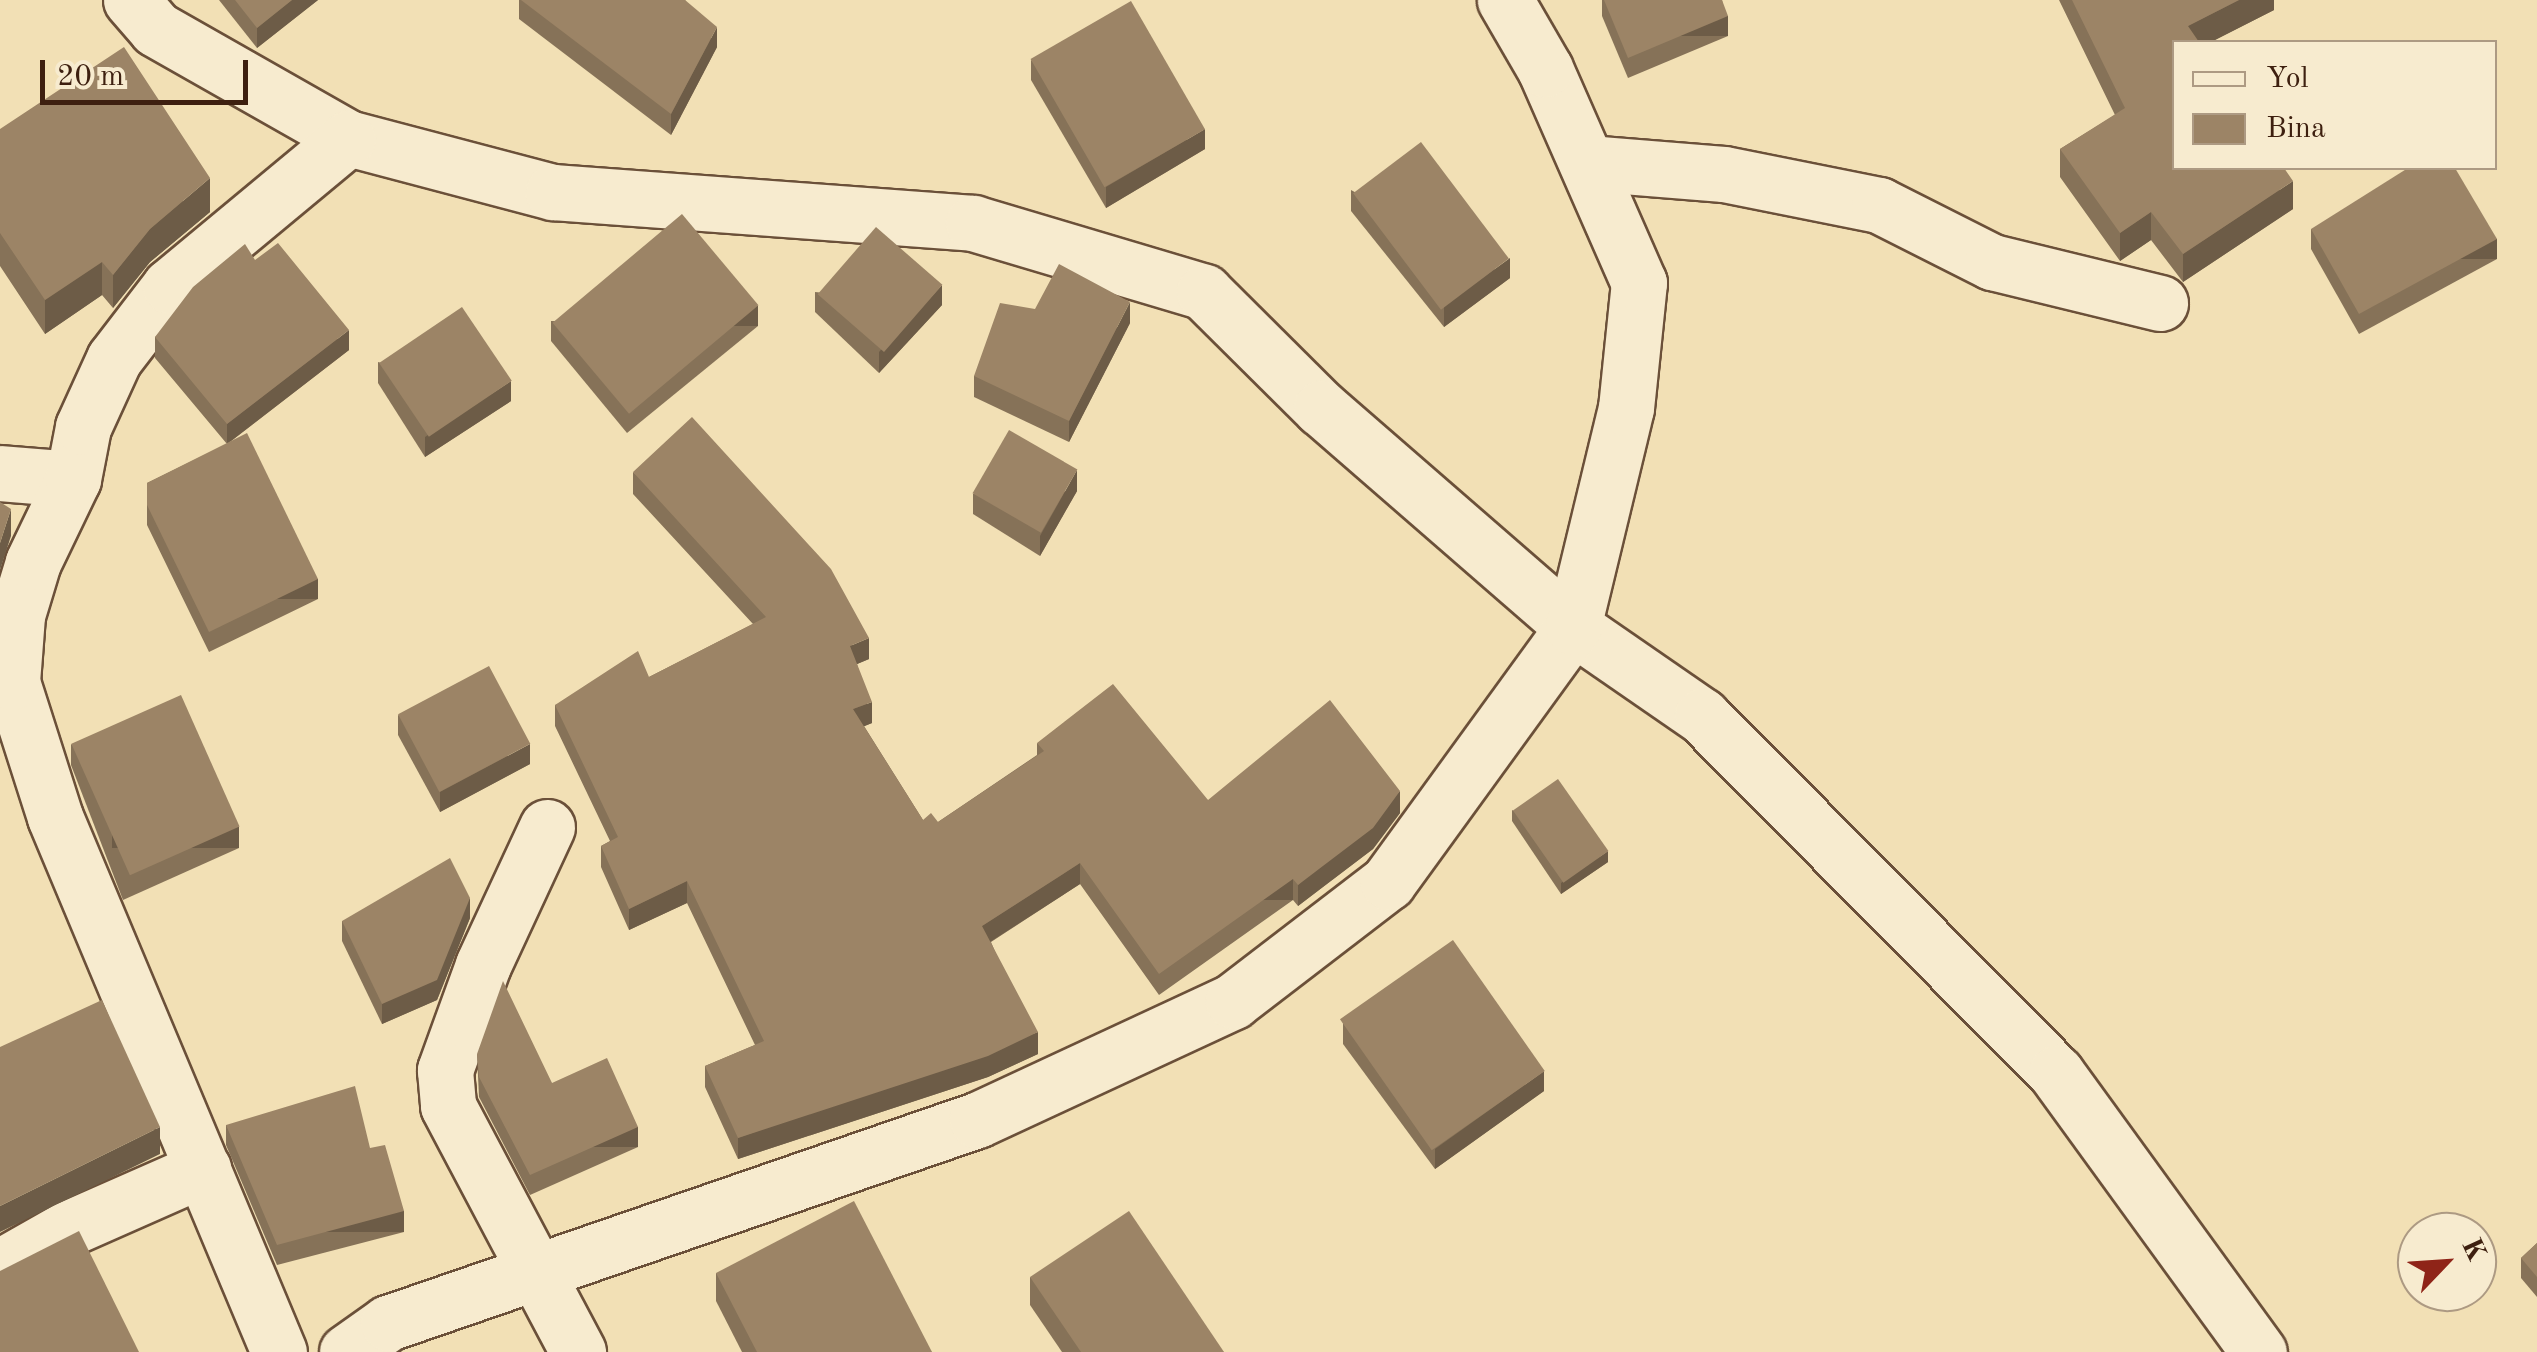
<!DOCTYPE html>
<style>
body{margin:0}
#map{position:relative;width:2537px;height:1352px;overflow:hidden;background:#f2e0b5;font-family:"Old Standard TT",serif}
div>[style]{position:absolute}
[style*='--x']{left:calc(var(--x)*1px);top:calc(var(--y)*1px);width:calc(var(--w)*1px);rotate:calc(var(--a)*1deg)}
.roads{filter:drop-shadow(2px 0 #6b5039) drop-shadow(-2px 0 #6b5039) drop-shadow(0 2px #6b5039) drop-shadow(0 -2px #6b5039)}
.minor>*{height:55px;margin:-27.5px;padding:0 27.5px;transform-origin:27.5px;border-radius:27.5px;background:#f7ebcf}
.wall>*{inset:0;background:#867258}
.shaded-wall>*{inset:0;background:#6d5c47;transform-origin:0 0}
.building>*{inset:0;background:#9c8466;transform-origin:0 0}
span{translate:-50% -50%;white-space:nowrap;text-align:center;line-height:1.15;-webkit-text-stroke:10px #f7ebcf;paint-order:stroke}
.legend{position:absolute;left:2172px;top:40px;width:325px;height:130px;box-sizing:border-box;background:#f7ebcf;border:2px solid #ad9a83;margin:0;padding:12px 18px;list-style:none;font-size:30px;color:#3e2010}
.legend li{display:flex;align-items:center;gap:20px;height:50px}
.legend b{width:50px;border:2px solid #ad9a83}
.north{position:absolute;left:2397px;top:1212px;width:100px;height:100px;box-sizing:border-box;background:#f7ebcf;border:2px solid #ad9a83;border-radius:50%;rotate:65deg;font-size:28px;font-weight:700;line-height:40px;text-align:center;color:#3e2010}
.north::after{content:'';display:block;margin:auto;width:35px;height:45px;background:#8f2418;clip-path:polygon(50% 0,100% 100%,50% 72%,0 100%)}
.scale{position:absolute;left:40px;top:60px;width:208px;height:45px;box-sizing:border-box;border:5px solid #3e2010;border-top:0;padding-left:12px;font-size:30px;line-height:35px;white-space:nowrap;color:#3e2010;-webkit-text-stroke:8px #f7ebcf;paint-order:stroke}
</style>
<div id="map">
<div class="roads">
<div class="minor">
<i style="--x:131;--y:0;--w:38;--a:49"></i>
<i style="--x:156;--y:29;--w:221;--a:29.6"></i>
<i style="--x:348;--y:138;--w:212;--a:14.8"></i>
<i style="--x:553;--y:192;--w:421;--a:4.2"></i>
<i style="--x:973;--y:223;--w:241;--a:16.6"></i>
<i style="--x:1204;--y:292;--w:165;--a:44.8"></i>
<i style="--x:1321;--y:408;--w:334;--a:41"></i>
<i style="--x:1573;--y:627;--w:157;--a:34.6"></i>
<i style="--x:1702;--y:716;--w:503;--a:45.24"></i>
<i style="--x:2056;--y:1073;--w:345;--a:54"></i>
<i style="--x:1587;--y:163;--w:137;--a:4.6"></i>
<i style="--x:1724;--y:174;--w:158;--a:11.3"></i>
<i style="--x:1879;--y:205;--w:127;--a:26.8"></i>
<i style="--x:1992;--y:262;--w:173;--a:13.7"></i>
<i style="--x:0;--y:473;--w:73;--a:4.7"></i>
<i style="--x:547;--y:827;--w:152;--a:114.9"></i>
<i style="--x:483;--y:965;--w:112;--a:109.9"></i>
<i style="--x:445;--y:1070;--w:36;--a:85"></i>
<i style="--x:448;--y:1106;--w:278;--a:62.1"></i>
<i style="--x:0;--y:1267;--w:77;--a:-29.6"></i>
<i style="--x:67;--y:1229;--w:149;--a:-23.8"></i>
<i style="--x:279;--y:1352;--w:580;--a:-112.72"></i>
<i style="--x:55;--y:817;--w:142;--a:-107.7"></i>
<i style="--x:12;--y:682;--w:67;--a:-85.7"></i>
<i style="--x:17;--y:615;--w:55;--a:-73.2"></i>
<i style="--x:33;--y:562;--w:92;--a:-64.3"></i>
<i style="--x:73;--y:479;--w:53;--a:-79.1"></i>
<i style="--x:83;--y:427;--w:75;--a:-65.5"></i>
<i style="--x:114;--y:359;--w:92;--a:-52.5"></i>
<i style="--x:170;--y:286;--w:231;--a:-39.7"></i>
<i style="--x:347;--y:1352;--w:50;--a:-35.3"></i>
<i style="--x:388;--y:1323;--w:623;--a:-19.02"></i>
<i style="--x:977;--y:1120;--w:282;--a:-24.9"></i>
<i style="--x:1233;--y:1001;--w:195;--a:-37.5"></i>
<i style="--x:1388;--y:882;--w:315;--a:-54"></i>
<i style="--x:1573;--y:627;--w:225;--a:-76.4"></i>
<i style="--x:1626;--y:408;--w:126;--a:-84.1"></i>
<i style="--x:1639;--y:283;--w:234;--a:-113.7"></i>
<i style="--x:1545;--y:69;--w:80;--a:-120.1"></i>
</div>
</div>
<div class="wall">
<i style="clip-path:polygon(219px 0,318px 0,257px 48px)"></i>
<i style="clip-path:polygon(519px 0,685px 0,717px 47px,671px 135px,519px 19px)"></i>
<i style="clip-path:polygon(1602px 0,1722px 0,1728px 36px,1628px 78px,1602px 16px)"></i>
<i style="clip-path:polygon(2059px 0,2274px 0,2274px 10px,2211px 42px,2174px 42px,2293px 209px,2183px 282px,2151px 240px,2120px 261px,2060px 177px,2060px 149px,2115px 115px)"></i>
<i style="clip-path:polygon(1031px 60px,1205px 149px,1106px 208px,1031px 80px)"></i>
<i style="clip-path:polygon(0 129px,210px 212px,150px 262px,113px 308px,102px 295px,45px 334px,0 266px)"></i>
<i style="clip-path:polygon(1351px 190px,1510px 278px,1444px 327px,1351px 211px)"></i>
<i style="clip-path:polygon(2311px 229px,2497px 259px,2359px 334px,2311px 249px)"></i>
<i style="clip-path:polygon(255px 260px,349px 350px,230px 442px,318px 599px,209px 652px,147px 525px,147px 483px,227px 444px,155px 358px,155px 337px)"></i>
<i style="clip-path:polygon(815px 292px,942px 305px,879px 373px,815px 312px)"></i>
<i style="clip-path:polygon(551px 321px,758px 326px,627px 433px,551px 341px)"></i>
<i style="clip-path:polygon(1130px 323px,1069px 442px,974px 397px,974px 376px)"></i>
<i style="clip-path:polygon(378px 362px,511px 401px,425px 457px,378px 383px)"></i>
<i style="clip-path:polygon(633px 472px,869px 659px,857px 664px,872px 723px,864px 726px,923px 820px,938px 822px,1037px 755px,1037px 743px,1208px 800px,1400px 813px,1373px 849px,1298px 906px,1293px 900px,1159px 995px,1080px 884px,991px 942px,1038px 1054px,988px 1077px,738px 1159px,705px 1087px,705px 1066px,755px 1045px,687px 903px,629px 930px,601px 867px,601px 846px,610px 841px,555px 726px,555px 705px,649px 677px,753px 624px,633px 494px)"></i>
<i style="clip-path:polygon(1077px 491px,1040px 556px,973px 514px,973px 494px)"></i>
<i style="clip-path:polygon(398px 715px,530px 764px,440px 812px,398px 735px)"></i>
<i style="clip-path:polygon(71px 744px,239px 848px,123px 900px,71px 765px)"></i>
<i style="clip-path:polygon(1512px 810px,1608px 862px,1561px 894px,1512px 821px)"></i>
<i style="clip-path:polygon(470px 918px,437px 1000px,382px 1024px,342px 941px,342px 921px)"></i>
<i style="clip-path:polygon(1343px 1023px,1544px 1091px,1435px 1169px,1343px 1044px)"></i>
<i style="clip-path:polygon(477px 1054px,552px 1083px,638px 1147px,530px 1195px,479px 1097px)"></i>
<i style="clip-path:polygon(226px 1125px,370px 1148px,404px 1232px,277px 1265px,226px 1145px)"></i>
<i style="clip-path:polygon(2537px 1243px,2537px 1297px,2521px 1278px,2521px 1258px)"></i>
<i style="clip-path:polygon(716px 1273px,932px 1352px,742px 1352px,716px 1301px)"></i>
<i style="clip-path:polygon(1030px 1277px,1224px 1352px,1062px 1352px,1030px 1305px)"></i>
</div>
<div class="shaded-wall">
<i style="clip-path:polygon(292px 0,318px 0,257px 48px,257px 28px)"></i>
<i style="clip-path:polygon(2239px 0,2274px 0,2274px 10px,2211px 42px,2188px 42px,2188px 26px)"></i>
<i style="left:1728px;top:16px;width:20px;height:108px;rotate:90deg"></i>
<i style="clip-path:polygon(717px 27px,717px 47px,671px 135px,671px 114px)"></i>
<i style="clip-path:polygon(1205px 129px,1205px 149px,1106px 208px,1106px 187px)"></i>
<i style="clip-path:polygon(210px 178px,210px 212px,150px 262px,113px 308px,113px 275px,150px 229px)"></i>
<i style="clip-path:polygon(2293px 181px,2293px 209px,2183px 282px,2183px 254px)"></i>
<i style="clip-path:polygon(2151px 212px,2151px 240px,2120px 261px,2120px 233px)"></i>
<i style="left:2497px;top:239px;width:20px;height:157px;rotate:90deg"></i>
<i style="clip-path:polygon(1510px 258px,1510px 278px,1444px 327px,1444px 306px)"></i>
<i style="clip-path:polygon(102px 262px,102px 295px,45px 334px,45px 300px)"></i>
<i style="clip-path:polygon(942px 285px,942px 305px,879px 373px,879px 352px)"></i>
<i style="clip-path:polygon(1130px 302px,1130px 323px,1069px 442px,1069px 421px)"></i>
<i style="left:758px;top:306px;width:20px;height:169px;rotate:90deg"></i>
<i style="clip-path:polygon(349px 330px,349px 350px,227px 444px,227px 424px)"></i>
<i style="clip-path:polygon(511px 381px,511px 401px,425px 457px,425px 437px)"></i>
<i style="clip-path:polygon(1077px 470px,1077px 491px,1040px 556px,1040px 536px)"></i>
<i style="clip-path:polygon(11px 509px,11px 536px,0 570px,0 543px)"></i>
<i style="left:318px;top:579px;width:20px;height:121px;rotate:90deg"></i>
<i style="clip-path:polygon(869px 638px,869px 659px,850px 667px,850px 646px)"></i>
<i style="clip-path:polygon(872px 702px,872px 723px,853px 731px,853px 709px)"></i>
<i style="clip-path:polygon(530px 744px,530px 764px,440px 812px,440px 792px)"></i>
<i style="clip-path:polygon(1400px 791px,1400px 813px,1373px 849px,1298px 906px,1298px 885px)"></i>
<i style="left:239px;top:827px;width:21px;height:127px;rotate:90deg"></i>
<i style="clip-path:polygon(1608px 851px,1608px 862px,1561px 894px,1561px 883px)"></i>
<i style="clip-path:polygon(1080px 863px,1080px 884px,982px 947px,982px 926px)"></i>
<i style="left:1293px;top:879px;width:21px;height:164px;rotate:90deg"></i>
<i style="clip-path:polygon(687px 881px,687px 903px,629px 930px,629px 909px)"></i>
<i style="clip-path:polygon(470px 898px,470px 918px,437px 1000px,382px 1024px,382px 1004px)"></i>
<i style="clip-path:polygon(1038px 1032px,1038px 1054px,988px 1077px,738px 1159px,738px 1138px)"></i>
<i style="clip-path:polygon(1544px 1071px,1544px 1091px,1435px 1169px,1435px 1149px)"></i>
<i style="clip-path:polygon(160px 1127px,160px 1154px,0 1232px,0 1206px)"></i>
<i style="left:638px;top:1127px;width:20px;height:118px;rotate:90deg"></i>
<i style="left:404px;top:1211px;width:21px;height:131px;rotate:90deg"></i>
</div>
<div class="building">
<i style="clip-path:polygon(235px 0,292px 0,257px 28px)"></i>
<i style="clip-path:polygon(521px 0,685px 0,717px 27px,671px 114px)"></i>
<i style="clip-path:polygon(1604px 0,1722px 0,1728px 16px,1628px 58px)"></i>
<i style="clip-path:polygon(2072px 0,2239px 0,2188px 26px,2199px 42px,2174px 42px,2174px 168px,2284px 168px,2293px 181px,2183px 254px,2151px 212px,2120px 233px,2060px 149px,2125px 108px)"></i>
<i style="left:1131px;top:1px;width:148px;height:116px;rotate:60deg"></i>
<i style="clip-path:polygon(124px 47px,210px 178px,150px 229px,113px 275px,102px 262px,45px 300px,0 233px,0 129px)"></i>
<i style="left:1421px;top:142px;width:146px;height:85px;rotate:53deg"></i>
<i style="clip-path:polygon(2408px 168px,2455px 168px,2497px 239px,2359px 314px,2311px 229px)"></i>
<i style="left:682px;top:214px;width:119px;height:169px;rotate:50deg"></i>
<i style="left:876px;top:227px;width:88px;height:89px;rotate:41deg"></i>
<i style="clip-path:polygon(278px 243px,349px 330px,227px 424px,155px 337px,193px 287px,245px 244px,255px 260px)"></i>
<i style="clip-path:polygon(1059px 264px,1130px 302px,1069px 421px,974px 376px,1000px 303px,1035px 309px)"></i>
<i style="left:462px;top:307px;width:89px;height:100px;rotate:56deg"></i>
<i style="clip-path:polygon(692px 417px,831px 569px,869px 638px,850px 646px,872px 702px,853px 709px,923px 820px,931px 813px,938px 822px,1044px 751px,1037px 743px,1113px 684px,1208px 800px,1330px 700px,1400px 791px,1373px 828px,1298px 885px,1293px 879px,1159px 974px,1080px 863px,982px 926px,1038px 1032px,988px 1056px,738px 1138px,705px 1066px,764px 1041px,687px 881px,629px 909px,601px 846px,618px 837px,555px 705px,638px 651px,649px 677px,766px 617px,633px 472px)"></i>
<i style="left:1009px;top:430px;width:79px;height:73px;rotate:30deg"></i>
<i style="clip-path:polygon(247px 433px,318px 579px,209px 632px,147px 505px,147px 483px)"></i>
<i style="clip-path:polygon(0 502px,11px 509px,0 543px)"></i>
<i style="left:489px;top:666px;width:88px;height:103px;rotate:62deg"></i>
<i style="left:181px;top:695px;width:144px;height:120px;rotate:66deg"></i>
<i style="left:1558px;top:779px;width:88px;height:55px;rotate:55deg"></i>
<i style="clip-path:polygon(450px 858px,470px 898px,437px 980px,382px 1004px,342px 921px)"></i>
<i style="left:1453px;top:940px;width:160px;height:138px;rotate:55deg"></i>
<i style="clip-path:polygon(503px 981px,552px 1083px,607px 1058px,638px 1127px,530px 1175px,479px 1077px,477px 1054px)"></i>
<i style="clip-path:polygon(102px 1000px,160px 1127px,0 1206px,0 1047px)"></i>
<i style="clip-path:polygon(355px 1086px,370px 1148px,385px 1145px,404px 1211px,277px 1245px,226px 1125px)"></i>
<i style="clip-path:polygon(854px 1201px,932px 1352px,757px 1352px,716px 1273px)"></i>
<i style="clip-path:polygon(1129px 1211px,1224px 1352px,1081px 1352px,1030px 1277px)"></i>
<i style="clip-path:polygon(79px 1231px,139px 1352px,0 1352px,0 1271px)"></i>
<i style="clip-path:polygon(2537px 1243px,2537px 1277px,2521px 1258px)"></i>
</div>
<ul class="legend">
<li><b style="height:12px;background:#f7ebcf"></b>Yol</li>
<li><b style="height:28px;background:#9c8466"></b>Bina</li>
</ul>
<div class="north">K</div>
<div class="scale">20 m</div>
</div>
